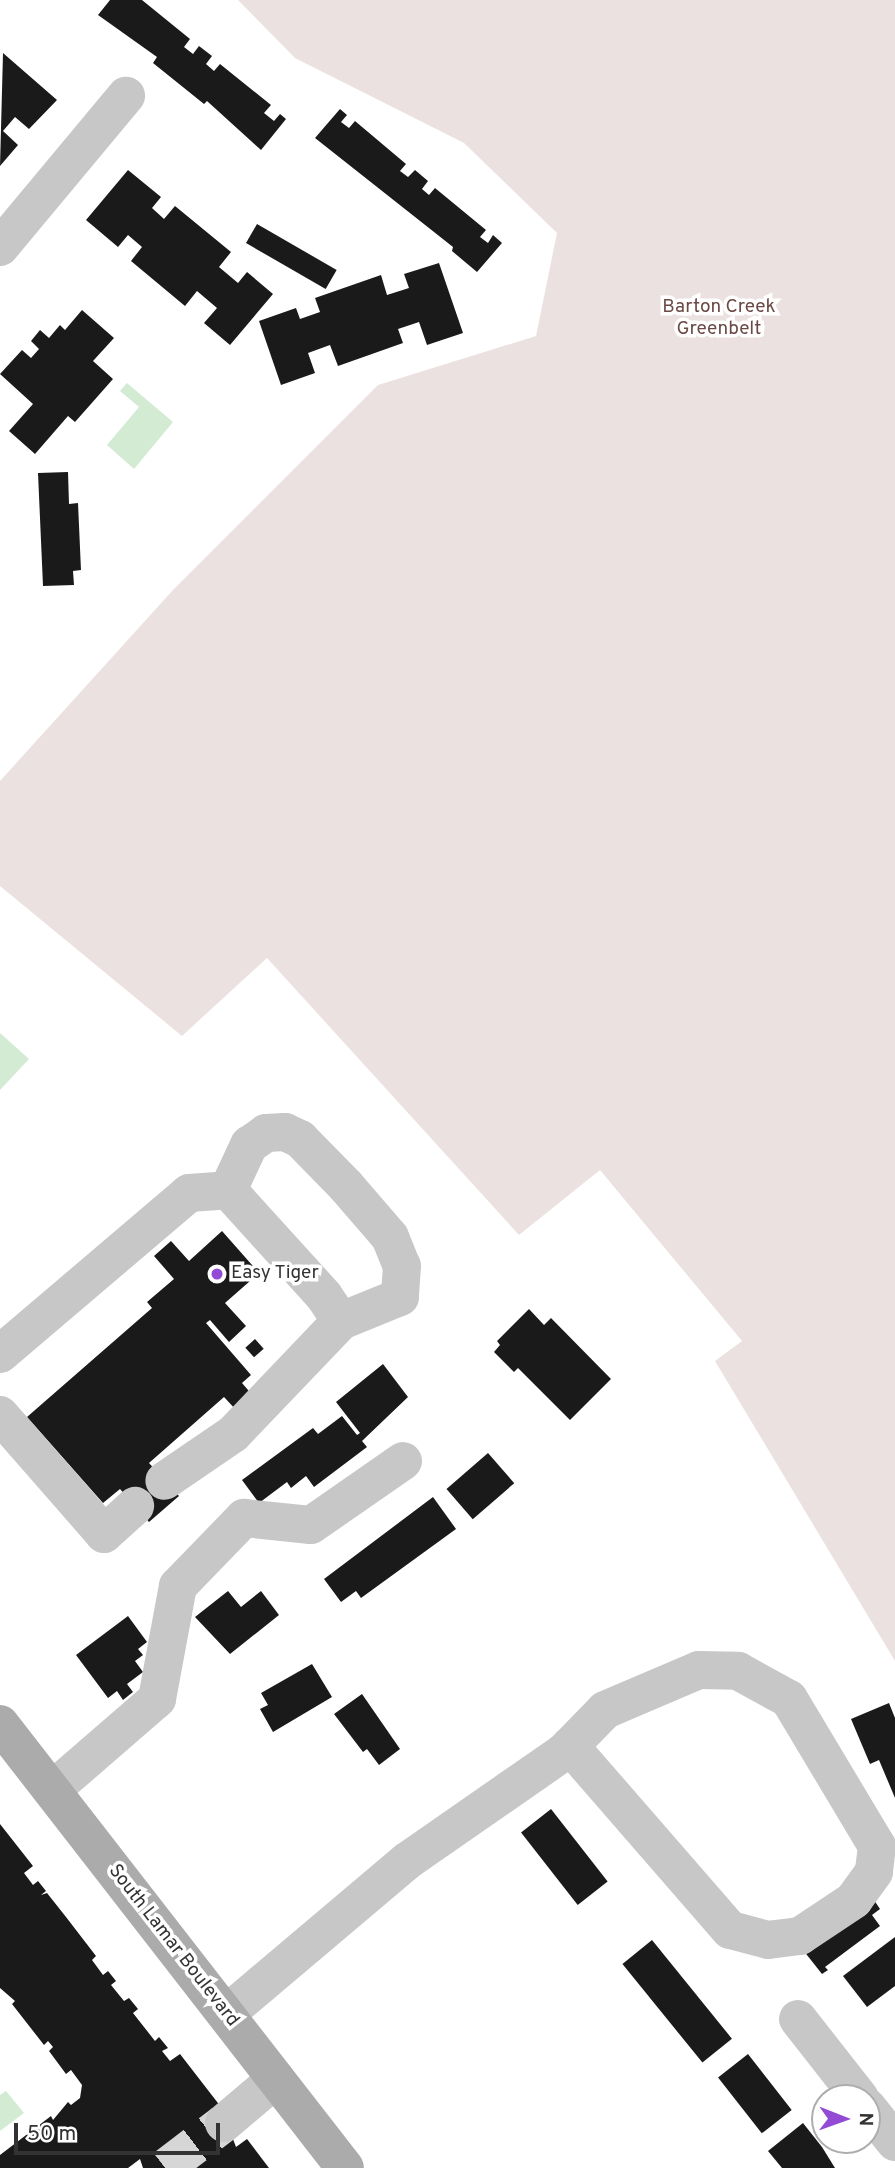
<!DOCTYPE html>
<style>
body{margin:0}
#map{position:relative;width:895px;height:2168px;overflow:hidden;background:#fff;font-family:Overpass,sans-serif}
div>[style]{position:absolute}
[style*='--x']{left:calc(var(--x)*1px);top:calc(var(--y)*1px);width:calc(var(--w)*1px);rotate:calc(var(--a)*1deg)}
.green>*{inset:0;background:#ebe1e0}
.water>*{inset:0;background:#d2ebd2}
.building>*{inset:0;background:#1a1a1a;transform-origin:0 0}
.minor-tunnel>*{height:38px;margin-top:-19px;transform-origin:0;background:repeating-linear-gradient(90deg,#d6d6d6 0 38px,transparent 0 57px)}
.minor>*{height:38px;margin:-19px;padding:0 19px;transform-origin:19px;border-radius:19px;background:#c7c7c7}
.major>*{height:38px;margin:-19px;padding:0 19px;transform-origin:19px;border-radius:19px;background:#ababab}
.dots>*{width:19px;height:19px;translate:-50% -50%;box-sizing:border-box;border:4px solid #fff;border-radius:50%}
span{translate:-50% -50%;white-space:nowrap;text-align:center;line-height:1.15;-webkit-text-stroke:7px #fff;paint-order:stroke}
.park-label{font-size:19px;color:#6b4944}
.poi-label{font-size:19px;color:#333}
.left{translate:0 -50%;text-align:left}
.street-label{font-size:19px;color:#333}
.north{position:absolute;left:811px;top:2084px;width:70px;height:70px;box-sizing:border-box;background:#fff;border:2px solid #adadad;border-radius:50%;rotate:91deg;font-size:19px;font-weight:700;line-height:28px;text-align:center;color:#333}
.north::after{content:'';display:block;margin:auto;width:24px;height:32px;background:#934ad5;clip-path:polygon(50% 0,100% 100%,50% 72%,0 100%)}
.scale{position:absolute;left:14px;top:2123px;width:206px;height:32px;box-sizing:border-box;border:4px solid #333;border-top:0;padding-left:9px;font-size:21px;line-height:24px;white-space:nowrap;color:#333;-webkit-text-stroke:5px #fff;paint-order:stroke}
</style>
<div id="map">
<div class="green">
<i style="clip-path:polygon(238px 0,895px 0,895px 1661px,715px 1361px,742px 1341px,600px 1170px,519px 1235px,267px 958px,182px 1036px,0 886px,0 781px,173px 590px,378px 385px,536px 336px,557px 233px,464px 143px,295px 58px)"></i>
</div>
<div class="water">
<i style="clip-path:polygon(127px 383px,173px 422px,134px 469px,107px 445px,139px 407px,120px 391px)"></i>
<i style="clip-path:polygon(0 1033px,29px 1059px,0 1090px)"></i>
<i style="clip-path:polygon(6px 2091px,24px 2113px,0 2131px,0 2095px)"></i>
</div>
<div class="building">
<i style="clip-path:polygon(110px 0,142px 0,190px 39px,184px 47px,193px 54px,199px 46px,212px 56px,206px 64px,214px 71px,220px 64px,271px 105px,264px 113px,274px 121px,280px 114px,286px 119px,261px 150px,207px 101px,204px 104px,153px 63px,157px 57px,98px 15px)"></i>
<i style="clip-path:polygon(3px 53px,57px 100px,29px 129px,15px 117px,3px 131px,18px 145px,0 166px)"></i>
<i style="clip-path:polygon(340px 109px,347px 115px,341px 122px,349px 128px,355px 121px,406px 164px,400px 171px,408px 177px,415px 170px,428px 181px,422px 189px,429px 195px,435px 188px,486px 230px,480px 237px,488px 243px,493px 235px,502px 243px,477px 272px,452px 251px,453px 247px,315px 138px)"></i>
<i style="clip-path:polygon(128px 170px,161px 197px,152px 208px,164px 219px,175px 206px,231px 252px,219px 267px,238px 283px,247px 272px,273px 294px,230px 345px,204px 323px,217px 308px,197px 291px,185px 306px,131px 261px,142px 247px,128px 235px,118px 247px,86px 220px)"></i>
<i style="left:257px;top:224px;width:92px;height:22px;rotate:30deg"></i>
<i style="clip-path:polygon(439px 263px,463px 333px,427px 345px,419px 322px,398px 329px,403px 343px,338px 366px,330px 345px,308px 353px,315px 373px,281px 385px,259px 321px,296px 308px,300px 319px,320px 312px,315px 298px,381px 275px,387px 295px,409px 288px,404px 274px)"></i>
<i style="clip-path:polygon(82px 310px,114px 338px,93px 361px,113px 379px,75px 422px,68px 416px,35px 454px,9px 431px,33px 404px,0 374px,22px 350px,31px 358px,39px 349px,31px 341px,40px 330px,49px 338px,60px 325px,65px 330px)"></i>
<i style="clip-path:polygon(68px 472px,69px 504px,78px 503px,81px 570px,73px 571px,74px 585px,43px 586px,38px 473px)"></i>
<i style="clip-path:polygon(222px 1231px,259px 1273px,225px 1303px,246px 1326px,229px 1342px,210px 1320px,206px 1323px,251px 1375px,242px 1383px,254px 1397px,237px 1411px,224px 1397px,149px 1463px,179px 1496px,149px 1522px,120px 1489px,103px 1503px,27px 1417px,152px 1308px,147px 1302px,174px 1279px,154px 1256px,171px 1241px,189px 1261px)"></i>
<i style="clip-path:polygon(529px 1309px,544px 1325px,551px 1318px,611px 1379px,570px 1420px,518px 1368px,514px 1372px,494px 1352px,500px 1345px,497px 1341px)"></i>
<i style="left:255px;top:1339px;width:13px;height:13px;rotate:48deg"></i>
<i style="clip-path:polygon(383px 1364px,408px 1397px,362px 1441px,367px 1447px,314px 1487px,306px 1476px,291px 1488px,287px 1482px,259px 1503px,242px 1480px,313px 1428px,318px 1434px,342px 1416px,357px 1435px,360px 1433px,336px 1402px)"></i>
<i style="left:488px;top:1453px;width:40px;height:55px;rotate:49deg"></i>
<i style="clip-path:polygon(433px 1497px,456px 1529px,361px 1598px,356px 1591px,341px 1602px,324px 1579px)"></i>
<i style="clip-path:polygon(228px 1591px,241px 1607px,261px 1591px,279px 1615px,230px 1654px,195px 1617px)"></i>
<i style="clip-path:polygon(128px 1616px,147px 1642px,138px 1649px,143px 1655px,135px 1661px,143px 1672px,127px 1684px,133px 1692px,123px 1700px,117px 1691px,108px 1698px,76px 1655px)"></i>
<i style="clip-path:polygon(312px 1664px,332px 1697px,273px 1732px,260px 1709px,268px 1705px,261px 1693px)"></i>
<i style="clip-path:polygon(362px 1694px,400px 1749px,379px 1765px,367px 1749px,363px 1752px,334px 1714px)"></i>
<i style="clip-path:polygon(889px 1703px,895px 1718px,895px 1798px,879px 1760px,870px 1764px,851px 1719px)"></i>
<i style="left:551px;top:1809px;width:92px;height:38px;rotate:52deg"></i>
<i style="clip-path:polygon(0 1824px,33px 1866px,24px 1873px,33px 1885px,38px 1881px,46px 1891px,41px 1895px,47px 1893px,66px 1917px,96px 1956px,92px 1960px,103px 1975px,108px 1971px,116px 1981px,111px 1985px,124px 2001px,129px 1998px,138px 2009px,133px 2013px,155px 2041px,159px 2037px,168px 2048px,162px 2051px,170px 2061px,180px 2054px,221px 2107px,236px 2147px,247px 2139px,269px 2168px,143px 2168px,140px 2159px,128px 2168px,0 2168px,0 2155px,51px 2116px,53px 2120px,68px 2102px,71px 2105px,80px 2098px,82px 2085px,71px 2070px,66px 2074px,49px 2051px,53px 2047px,48px 2041px,44px 2045px,12px 2004px,15px 2001px,0 1988px)"></i>
<i style="clip-path:polygon(874px 1900px,880px 1909px,872px 1915px,880px 1926px,825px 1967px,828px 1970px,822px 1974px,803px 1950px)"></i>
<i style="clip-path:polygon(895px 1937px,895px 1986px,867px 2007px,843px 1976px)"></i>
<i style="left:652px;top:1940px;width:127px;height:38px;rotate:51deg"></i>
<i style="left:748px;top:2054px;width:71px;height:38px;rotate:52deg"></i>
<i style="clip-path:polygon(803px 2123px,822px 2147px,835px 2168px,782px 2168px,768px 2151px)"></i>
</div>
<div class="minor-tunnel">
<i style="--x:165;--y:2168;--w:74;--a:-37.3"></i>
</div>
<div class="minor">
<i style="--x:0;--y:247;--w:197;--a:-50.2"></i>
<i style="--x:228;--y:1190;--w:50;--a:-65"></i>
<i style="--x:249;--y:1145;--w:21;--a:-35"></i>
<i style="--x:266;--y:1133;--w:19;--a:-3"></i>
<i style="--x:285;--y:1132;--w:17;--a:25"></i>
<i style="--x:300;--y:1139;--w:66;--a:45.6"></i>
<i style="--x:346;--y:1186;--w:67;--a:49.2"></i>
<i style="--x:390;--y:1237;--w:31;--a:68"></i>
<i style="--x:402;--y:1266;--w:31;--a:94"></i>
<i style="--x:400;--y:1297;--w:64;--a:157.9"></i>
<i style="--x:0;--y:1354;--w:248;--a:-40.4"></i>
<i style="--x:189;--y:1193;--w:39;--a:-4"></i>
<i style="--x:228;--y:1190;--w:143;--a:47.8"></i>
<i style="--x:324;--y:1296;--w:30;--a:56"></i>
<i style="--x:341;--y:1321;--w:156;--a:133.7"></i>
<i style="--x:233;--y:1434;--w:83;--a:145.7"></i>
<i style="--x:0;--y:1415;--w:158;--a:48.8"></i>
<i style="--x:104;--y:1534;--w:42;--a:-42.1"></i>
<i style="--x:52;--y:1790;--w:139;--a:-40.9"></i>
<i style="--x:157;--y:1699;--w:115;--a:-79.5"></i>
<i style="--x:178;--y:1586;--w:95;--a:-45.9"></i>
<i style="--x:244;--y:1518;--w:67;--a:6"></i>
<i style="--x:311;--y:1525;--w:112;--a:-34.8"></i>
<i style="--x:226;--y:2014;--w:237;--a:-40.2"></i>
<i style="--x:407;--y:1861;--w:191;--a:-34.8"></i>
<i style="--x:564;--y:1752;--w:8;--a:-45"></i>
<i style="--x:570;--y:1746;--w:50;--a:-45.8"></i>
<i style="--x:605;--y:1710;--w:102;--a:-23.1"></i>
<i style="--x:699;--y:1670;--w:39;--a:1"></i>
<i style="--x:738;--y:1671;--w:58;--a:28.8"></i>
<i style="--x:789;--y:1699;--w:171;--a:59.1"></i>
<i style="--x:877;--y:1846;--w:26;--a:97"></i>
<i style="--x:874;--y:1872;--w:34;--a:126"></i>
<i style="--x:854;--y:1900;--w:65;--a:146.3"></i>
<i style="--x:800;--y:1936;--w:32;--a:173"></i>
<i style="--x:768;--y:1940;--w:39;--a:-165"></i>
<i style="--x:730;--y:1930;--w:244;--a:-131"></i>
<i style="--x:798;--y:2019;--w:100;--a:51.9"></i>
<i style="--x:867;--y:2107;--w:45;--a:51.3"></i>
<i style="--x:224;--y:2123;--w:68;--a:-40.2"></i>
</div>
<div class="major">
<i style="--x:0;--y:1724;--w:562;--a:52.15"></i>
</div>
<div class="dots">
<i style="left:217px;top:1274px;background:#934ad5"></i>
</div>
<div class="park-label">
<span style="left:719px;top:319px">Barton Creek<br>Greenbelt</span>
</div>
<div class="poi-label">
<span class="left" style="left:231px;top:1274px">Easy Tiger</span>
</div>
<div class="street-label">
<span style="left:173px;top:1946px;rotate:52deg">South Lamar Boulevard</span>
</div>
<div class="north">N</div>
<div class="scale">50 m</div>
</div>
